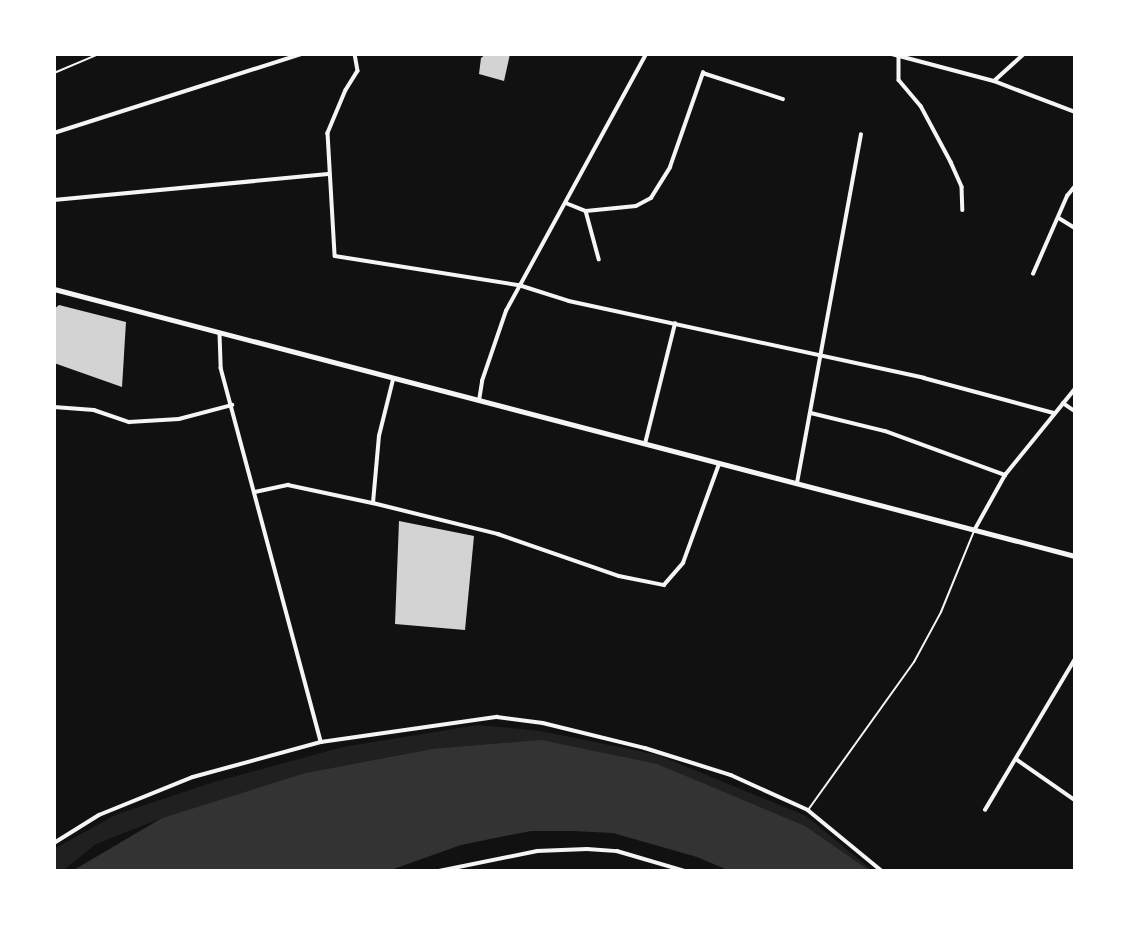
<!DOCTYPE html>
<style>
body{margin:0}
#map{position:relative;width:1129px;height:925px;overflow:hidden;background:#111;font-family:Mulish,sans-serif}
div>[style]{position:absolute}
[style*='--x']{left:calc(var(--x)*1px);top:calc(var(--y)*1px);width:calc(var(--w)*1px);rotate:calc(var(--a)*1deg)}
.green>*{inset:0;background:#202020}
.water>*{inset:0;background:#333}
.building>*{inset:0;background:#d3d3d3}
.service>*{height:2px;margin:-1px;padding:0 1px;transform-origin:1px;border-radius:1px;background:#f5f5f5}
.minor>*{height:3.5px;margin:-1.75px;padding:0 1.75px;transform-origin:1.75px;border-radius:1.75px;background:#f5f5f5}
.secondary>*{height:5px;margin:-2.5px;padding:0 2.5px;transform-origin:2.5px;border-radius:2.5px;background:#f5f5f5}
span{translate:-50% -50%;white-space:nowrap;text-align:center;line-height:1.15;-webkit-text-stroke:5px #fff;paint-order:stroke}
.frame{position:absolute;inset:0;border:56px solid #fff;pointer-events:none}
</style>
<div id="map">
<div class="green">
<i style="clip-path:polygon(478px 725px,541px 731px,658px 755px,806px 816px,873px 871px,432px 749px,305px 773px,162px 818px,96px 844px,62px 871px,54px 871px,54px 849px,115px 815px,214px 782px,343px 747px)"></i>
</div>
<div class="water">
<i style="clip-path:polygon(541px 740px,657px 764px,805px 826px,870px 871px,730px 871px,697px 857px,613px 833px,573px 831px,531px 831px,495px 838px,461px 845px,388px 871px,72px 871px,162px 818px,305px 773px,432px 749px)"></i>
</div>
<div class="building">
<i style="clip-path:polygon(486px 54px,510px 54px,504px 81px,479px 74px,481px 58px)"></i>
<i style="clip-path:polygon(59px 305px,126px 322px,122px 387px,54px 363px,54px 309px)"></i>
<i style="clip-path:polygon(399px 521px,474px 536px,465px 630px,395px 624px)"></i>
</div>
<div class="service">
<i style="--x:54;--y:73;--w:49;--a:-22.9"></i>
<i style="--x:808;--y:810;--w:182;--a:-54.4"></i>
<i style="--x:914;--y:662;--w:57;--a:-61.6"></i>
<i style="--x:941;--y:612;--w:87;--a:-67.8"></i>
</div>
<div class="minor">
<i style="--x:355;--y:54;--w:17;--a:80"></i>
<i style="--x:358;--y:71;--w:22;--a:122"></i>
<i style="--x:346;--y:90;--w:47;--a:112.7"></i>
<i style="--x:328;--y:133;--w:123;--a:86.7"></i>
<i style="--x:335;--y:256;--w:186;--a:9"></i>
<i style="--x:519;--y:285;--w:52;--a:17.7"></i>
<i style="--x:569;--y:301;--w:363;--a:12.2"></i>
<i style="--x:924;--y:378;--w:135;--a:15.1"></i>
<i style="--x:892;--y:54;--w:106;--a:14.8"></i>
<i style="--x:994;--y:81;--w:87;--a:20.9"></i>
<i style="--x:899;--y:56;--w:24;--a:90"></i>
<i style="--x:899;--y:80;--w:34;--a:50"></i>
<i style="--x:921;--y:106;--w:64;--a:61.8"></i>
<i style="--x:951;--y:162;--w:27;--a:66"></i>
<i style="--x:962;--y:187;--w:23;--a:88"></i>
<i style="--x:994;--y:81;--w:40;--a:-42"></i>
<i style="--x:54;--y:133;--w:259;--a:-17.7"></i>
<i style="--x:54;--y:200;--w:275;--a:-5.4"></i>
<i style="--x:566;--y:203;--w:22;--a:22"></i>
<i style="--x:586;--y:211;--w:50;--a:-5.7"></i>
<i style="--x:636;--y:206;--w:17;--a:-28"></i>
<i style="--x:651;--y:198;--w:36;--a:-58"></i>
<i style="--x:670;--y:167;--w:100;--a:-70.7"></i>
<i style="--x:703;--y:73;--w:84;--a:18"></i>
<i style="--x:586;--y:211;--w:50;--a:74.8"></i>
<i style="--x:1059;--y:218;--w:19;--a:32"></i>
<i style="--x:1033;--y:274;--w:85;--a:-66.4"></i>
<i style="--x:1067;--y:196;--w:13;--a:-51"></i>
<i style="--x:220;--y:334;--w:34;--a:88"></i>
<i style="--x:221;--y:368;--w:387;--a:75"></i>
<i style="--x:479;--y:401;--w:20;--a:-81"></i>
<i style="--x:482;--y:381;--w:74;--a:-71.1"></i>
<i style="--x:506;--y:311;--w:293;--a:-61.4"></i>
<i style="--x:1063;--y:403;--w:14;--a:34"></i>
<i style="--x:54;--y:407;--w:40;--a:4.3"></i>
<i style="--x:94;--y:410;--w:37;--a:19"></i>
<i style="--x:129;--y:422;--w:50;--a:-3.4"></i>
<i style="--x:179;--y:419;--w:55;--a:-14.8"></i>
<i style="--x:811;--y:413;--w:76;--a:13.7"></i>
<i style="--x:885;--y:431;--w:128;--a:20.1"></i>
<i style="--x:645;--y:444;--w:124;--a:-76"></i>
<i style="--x:797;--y:483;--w:354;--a:-79.6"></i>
<i style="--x:255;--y:492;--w:34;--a:-12"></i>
<i style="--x:288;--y:485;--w:87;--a:12"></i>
<i style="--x:373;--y:503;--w:129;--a:13.9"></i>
<i style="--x:498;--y:534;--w:128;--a:19.1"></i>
<i style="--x:619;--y:576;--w:46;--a:11.3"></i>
<i style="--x:664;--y:585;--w:29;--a:-49"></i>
<i style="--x:683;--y:563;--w:105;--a:-70"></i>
<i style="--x:373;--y:503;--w:67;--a:-84.9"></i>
<i style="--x:379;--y:436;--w:58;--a:-76"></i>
<i style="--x:975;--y:529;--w:62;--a:-60.9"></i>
<i style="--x:1005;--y:475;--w:111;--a:-50.9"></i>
<i style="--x:1016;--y:759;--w:72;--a:34.8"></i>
<i style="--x:985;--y:810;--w:176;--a:-59.2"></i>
<i style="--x:54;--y:843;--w:53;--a:-31.9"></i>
<i style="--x:99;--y:815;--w:101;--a:-22"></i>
<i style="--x:193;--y:777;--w:133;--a:-15.3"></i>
<i style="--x:321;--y:742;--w:178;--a:-8.1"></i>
<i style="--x:497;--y:717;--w:46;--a:7.4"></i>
<i style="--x:543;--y:723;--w:105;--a:13.8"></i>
<i style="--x:645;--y:748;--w:90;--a:17.4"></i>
<i style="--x:731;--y:775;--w:85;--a:24.4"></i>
<i style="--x:808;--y:810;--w:96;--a:39.5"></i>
<i style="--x:439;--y:871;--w:100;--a:-11.5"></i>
<i style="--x:537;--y:851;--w:50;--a:-2.3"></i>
<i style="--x:587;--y:849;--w:30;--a:4"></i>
<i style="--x:617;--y:851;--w:71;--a:16.4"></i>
</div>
<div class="secondary">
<i style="--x:54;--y:289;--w:1055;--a:14.66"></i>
</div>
<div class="frame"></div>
</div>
